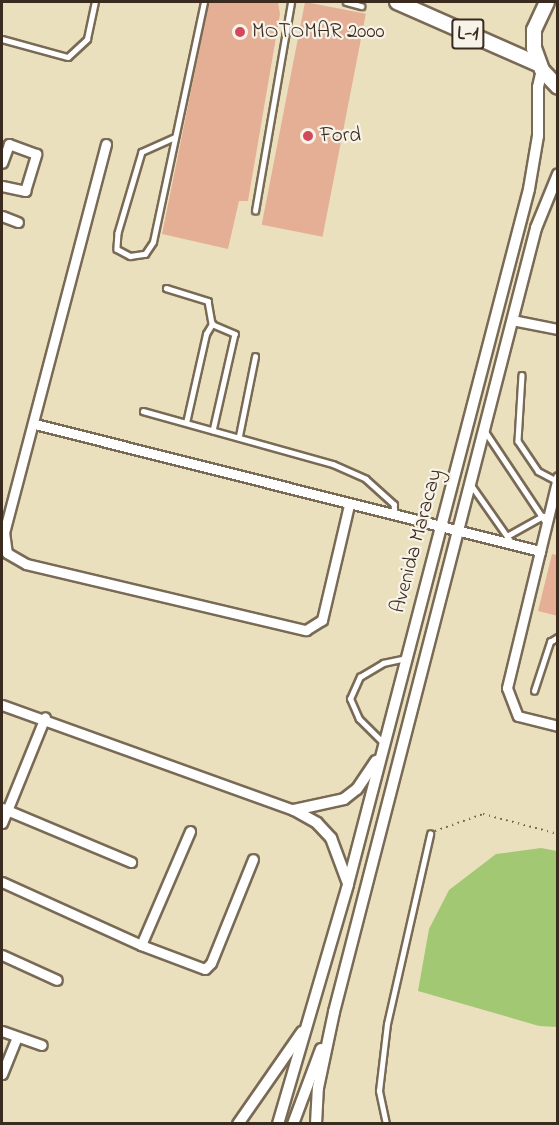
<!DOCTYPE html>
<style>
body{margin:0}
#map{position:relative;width:559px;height:1125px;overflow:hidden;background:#ebe0be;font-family:"Indie Flower",sans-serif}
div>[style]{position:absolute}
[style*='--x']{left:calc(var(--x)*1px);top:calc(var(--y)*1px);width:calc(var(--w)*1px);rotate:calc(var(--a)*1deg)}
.green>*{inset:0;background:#a2c873}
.building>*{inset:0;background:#e5af96;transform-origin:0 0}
.path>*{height:2px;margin-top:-1px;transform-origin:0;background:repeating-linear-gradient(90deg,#796a56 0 1.5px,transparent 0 6px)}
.roads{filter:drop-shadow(2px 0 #796a56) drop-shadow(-2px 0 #796a56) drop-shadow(0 2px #796a56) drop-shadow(0 -2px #796a56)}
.service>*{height:4.5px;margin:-2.25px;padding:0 2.25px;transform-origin:2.25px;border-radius:2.25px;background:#fff}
.minor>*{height:9px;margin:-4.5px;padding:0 4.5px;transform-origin:4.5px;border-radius:4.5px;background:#fff}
.tertiary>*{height:10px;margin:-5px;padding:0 5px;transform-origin:5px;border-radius:5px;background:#fff}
.primary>*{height:14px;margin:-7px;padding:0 7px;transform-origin:7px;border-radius:7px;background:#fff}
.dots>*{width:16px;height:16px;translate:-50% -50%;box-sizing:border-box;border:3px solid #f7f3e8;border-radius:50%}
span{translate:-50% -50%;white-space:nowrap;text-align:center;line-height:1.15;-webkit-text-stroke:4.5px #f7f3e8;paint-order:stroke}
.shield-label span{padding:2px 4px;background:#f7f3e8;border:2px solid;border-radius:4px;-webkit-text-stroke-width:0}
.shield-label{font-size:20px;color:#3b2a1e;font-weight:700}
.poi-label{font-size:21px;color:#3b2a1e}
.left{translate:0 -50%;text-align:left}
.street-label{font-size:21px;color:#3b2a1e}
.frame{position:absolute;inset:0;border:3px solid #3b2a1e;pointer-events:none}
</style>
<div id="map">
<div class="green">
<i style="clip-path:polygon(541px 848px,557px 851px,557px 1027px,539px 1026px,418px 991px,429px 929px,449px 890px,496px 854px)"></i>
</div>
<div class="building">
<i style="clip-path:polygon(209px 2px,278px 2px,280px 14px,248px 201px,239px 201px,228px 249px,162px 234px)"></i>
<i style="left:305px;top:2px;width:62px;height:227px;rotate:11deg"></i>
<i style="clip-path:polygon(552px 554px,558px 555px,558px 616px,538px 611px)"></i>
</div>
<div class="path">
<i style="--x:435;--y:831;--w:51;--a:-19.5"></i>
<i style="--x:483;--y:814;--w:78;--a:14.9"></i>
</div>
<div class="roads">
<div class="service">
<i style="--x:346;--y:2;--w:16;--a:15"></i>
<i style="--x:2;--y:39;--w:68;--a:15.3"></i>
<i style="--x:68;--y:57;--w:26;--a:-43"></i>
<i style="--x:87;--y:39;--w:38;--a:-78"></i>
<i style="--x:174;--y:138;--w:35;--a:156"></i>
<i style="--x:142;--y:152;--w:84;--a:106.5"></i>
<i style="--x:118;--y:233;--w:16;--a:94"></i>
<i style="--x:117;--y:249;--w:15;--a:28"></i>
<i style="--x:130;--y:256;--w:15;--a:-8"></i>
<i style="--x:145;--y:254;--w:14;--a:-56"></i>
<i style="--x:153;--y:242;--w:245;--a:-78"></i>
<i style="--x:255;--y:211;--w:212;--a:-80.2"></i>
<i style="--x:166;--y:288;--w:44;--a:17.2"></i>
<i style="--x:208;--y:301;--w:23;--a:80"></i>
<i style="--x:522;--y:375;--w:66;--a:93.5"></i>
<i style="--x:518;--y:441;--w:36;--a:56"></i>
<i style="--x:538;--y:471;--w:21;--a:28"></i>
<i style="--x:143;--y:411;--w:197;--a:15.6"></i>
<i style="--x:333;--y:464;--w:36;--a:24"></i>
<i style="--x:366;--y:479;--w:38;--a:42"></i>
<i style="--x:394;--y:504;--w:10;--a:84"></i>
<i style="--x:186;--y:423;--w:91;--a:-77.3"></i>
<i style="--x:206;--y:334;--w:12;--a:-59"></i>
<i style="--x:212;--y:324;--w:25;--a:23"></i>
<i style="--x:235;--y:334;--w:99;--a:102.8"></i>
<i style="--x:485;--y:431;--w:108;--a:56.3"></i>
<i style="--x:239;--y:436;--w:81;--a:-78.6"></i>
<i style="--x:472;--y:486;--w:70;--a:54.9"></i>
<i style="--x:507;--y:536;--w:41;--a:-29.1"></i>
<i style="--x:534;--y:691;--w:52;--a:-71.9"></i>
<i style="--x:550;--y:642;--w:9;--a:-32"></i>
<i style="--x:383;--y:743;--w:34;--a:-135"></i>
<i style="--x:359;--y:719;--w:22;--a:-114"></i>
<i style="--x:350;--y:699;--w:24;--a:-66"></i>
<i style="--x:360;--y:677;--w:27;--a:-31"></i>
<i style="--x:383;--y:663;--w:24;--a:-12"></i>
<i style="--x:386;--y:1124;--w:34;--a:-102"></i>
<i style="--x:379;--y:1091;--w:67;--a:-83.2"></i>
<i style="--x:387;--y:1024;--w:195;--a:-77.2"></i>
</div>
<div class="minor">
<i style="--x:106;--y:144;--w:401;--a:104.7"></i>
<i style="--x:4;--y:532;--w:21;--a:82"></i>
<i style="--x:7;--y:553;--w:22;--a:30"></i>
<i style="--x:26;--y:564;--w:288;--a:13.3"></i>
<i style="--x:306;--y:630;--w:19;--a:-32"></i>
<i style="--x:322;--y:620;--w:118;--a:-76.8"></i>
<i style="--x:2;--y:186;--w:24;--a:12"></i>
<i style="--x:25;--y:191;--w:39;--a:-73"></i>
<i style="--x:36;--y:154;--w:29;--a:-160"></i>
<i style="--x:9;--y:144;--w:20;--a:110"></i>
<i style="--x:2;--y:216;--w:17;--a:21"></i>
<i style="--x:512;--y:320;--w:47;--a:11.1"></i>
<i style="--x:35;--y:424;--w:521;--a:14.12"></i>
<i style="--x:558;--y:477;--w:217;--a:103.6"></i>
<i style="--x:507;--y:688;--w:30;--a:69"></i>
<i style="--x:518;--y:716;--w:41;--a:14"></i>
<i style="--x:2;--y:705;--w:310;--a:19.8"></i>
<i style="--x:2;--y:808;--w:140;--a:22.7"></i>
<i style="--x:2;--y:823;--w:114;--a:-67.9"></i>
<i style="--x:2;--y:882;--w:153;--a:24.4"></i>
<i style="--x:141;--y:945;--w:68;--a:20.6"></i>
<i style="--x:205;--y:969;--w:8;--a:-45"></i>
<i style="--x:211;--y:963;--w:112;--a:-68"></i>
<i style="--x:141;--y:945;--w:124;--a:-66.7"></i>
<i style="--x:2;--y:955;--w:60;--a:24.4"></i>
<i style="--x:2;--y:1031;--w:42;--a:19.3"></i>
<i style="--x:2;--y:1074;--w:40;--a:-68"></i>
</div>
<div class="tertiary">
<i style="--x:294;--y:810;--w:51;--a:-12.4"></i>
<i style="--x:344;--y:799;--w:16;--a:-38"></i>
<i style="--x:357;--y:789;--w:34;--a:-56"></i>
<i style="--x:294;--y:810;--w:26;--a:29"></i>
<i style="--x:317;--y:823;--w:21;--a:47"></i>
<i style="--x:331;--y:838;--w:46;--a:69.6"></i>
<i style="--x:238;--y:1124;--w:112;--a:-55.2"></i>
<i style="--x:278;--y:1124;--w:250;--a:-73.7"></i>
<i style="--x:348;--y:884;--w:718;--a:-75.4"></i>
<i style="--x:529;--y:189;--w:54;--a:-80.4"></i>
<i style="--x:538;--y:136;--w:49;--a:-90"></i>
<i style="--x:538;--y:87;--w:17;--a:-77"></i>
<i style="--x:293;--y:1124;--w:80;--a:-69.5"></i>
<i style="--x:316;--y:1124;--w:36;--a:-87"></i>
<i style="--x:318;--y:1088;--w:78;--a:-78.1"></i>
<i style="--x:334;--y:1012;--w:810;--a:-75.55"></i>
<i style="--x:536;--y:228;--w:58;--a:-67.8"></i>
</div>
<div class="primary">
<i style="--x:397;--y:2;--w:156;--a:23.8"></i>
<i style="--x:547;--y:2;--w:31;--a:115"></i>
<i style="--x:534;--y:30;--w:18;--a:90"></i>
<i style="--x:534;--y:48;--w:23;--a:70"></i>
<i style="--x:542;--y:70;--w:23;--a:47"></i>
</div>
</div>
<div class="dots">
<i style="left:240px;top:32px;background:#d1495b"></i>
<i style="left:308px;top:136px;background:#d1495b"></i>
</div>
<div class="shield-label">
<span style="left:468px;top:34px">L-1</span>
</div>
<div class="poi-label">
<span class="left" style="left:252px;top:32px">MOTOMAR 2000</span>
<span class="left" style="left:320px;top:136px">Ford</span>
</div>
<div class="street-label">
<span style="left:417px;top:541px;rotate:-75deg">Avenida Maracay</span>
</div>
<div class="frame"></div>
</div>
